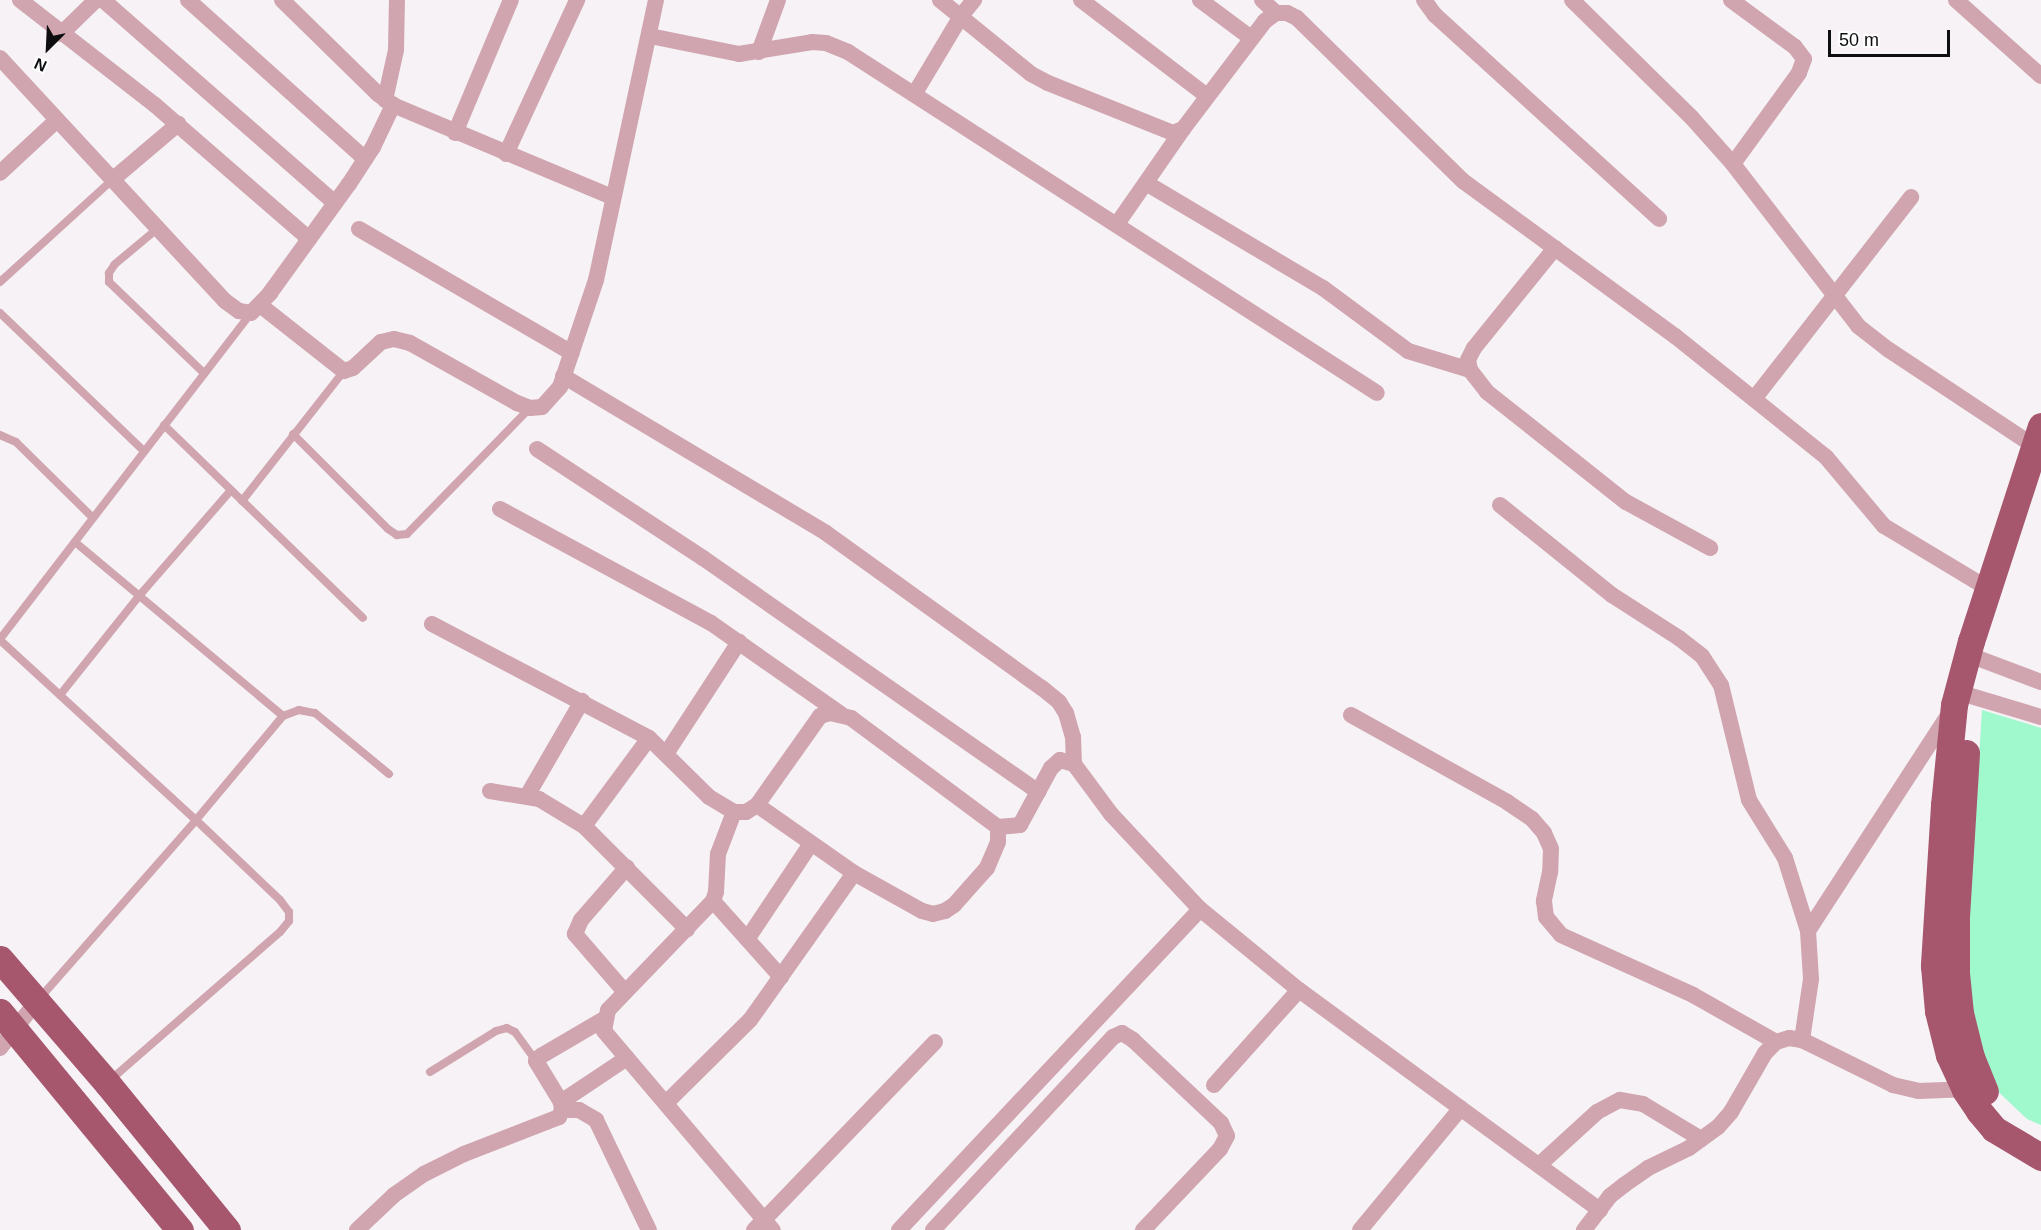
<!DOCTYPE html>
<style>
body{margin:0}
#map{position:relative;width:2041px;height:1230px;overflow:hidden;background:#f6f2f6;font-family:Arial,sans-serif}
div>[style]{position:absolute}
[style*='--x']{left:calc(var(--x)*1px);top:calc(var(--y)*1px);width:calc(var(--w)*1px);rotate:calc(var(--a)*1deg)}
.green>*{inset:0;background:#a0f9cd}
.service>*{height:8px;margin:-4px;padding:0 4px;transform-origin:4px;border-radius:4px;background:#d0a5af}
.minor>*{height:16px;margin:-8px;padding:0 8px;transform-origin:8px;border-radius:8px;background:#d0a5af}
.trunk>*{height:27px;margin:-13.5px;padding:0 13.5px;transform-origin:13.5px;border-radius:13.5px;background:#a6566d}
span{translate:-50% -50%;white-space:nowrap;text-align:center;line-height:1.15;-webkit-text-stroke:6px #fff;paint-order:stroke}
.north{position:absolute;left:18px;top:18px;width:60px;height:60px;-webkit-text-stroke:4px #fff;paint-order:stroke;rotate:204deg;font-size:16px;font-weight:700;line-height:24px;text-align:center;color:#0e0d0f}
.north::after{content:'';display:block;margin:auto;width:21px;height:27px;background:#0e0d0f;clip-path:polygon(50% 0,100% 100%,50% 72%,0 100%)}
.scale{position:absolute;left:1828px;top:30px;width:122px;height:27px;box-sizing:border-box;border:3px solid #0e0d0f;border-top:0;padding-left:8px;font-size:18px;line-height:21px;white-space:nowrap;color:#0e0d0f;-webkit-text-stroke:4px #fff;paint-order:stroke}
</style>
<div id="map">
<div class="green">
<i style="clip-path:polygon(1982px 710px,2041px 728px,2041px 1125px,2027px 1119px,1988px 1082px,1962px 1028px)"></i>
</div>
<div class="service">
<i style="--x:157;--y:229;--w:55;--a:140.2"></i>
<i style="--x:115;--y:264;--w:11;--a:124"></i>
<i style="--x:109;--y:273;--w:9;--a:90"></i>
<i style="--x:109;--y:282;--w:132;--a:43.8"></i>
<i style="--x:0;--y:282;--w:151;--a:-42.3"></i>
<i style="--x:0;--y:313;--w:198;--a:43.8"></i>
<i style="--x:164;--y:425;--w:277;--a:44.1"></i>
<i style="--x:293;--y:434;--w:134;--a:45"></i>
<i style="--x:388;--y:529;--w:11;--a:34"></i>
<i style="--x:397;--y:535;--w:10;--a:-6"></i>
<i style="--x:407;--y:534;--w:176;--a:-45.7"></i>
<i style="--x:0;--y:435;--w:17;--a:24"></i>
<i style="--x:16;--y:442;--w:108;--a:44.6"></i>
<i style="--x:242;--y:501;--w:165;--a:-51.9"></i>
<i style="--x:75;--y:542;--w:271;--a:39.9"></i>
<i style="--x:0;--y:639;--w:411;--a:-52.4"></i>
<i style="--x:0;--y:640;--w:266;--a:42.6"></i>
<i style="--x:196;--y:820;--w:116;--a:43.6"></i>
<i style="--x:280;--y:900;--w:15;--a:53"></i>
<i style="--x:289;--y:912;--w:9;--a:90"></i>
<i style="--x:289;--y:921;--w:14;--a:129"></i>
<i style="--x:280;--y:932;--w:227;--a:138.9"></i>
<i style="--x:60;--y:695;--w:127;--a:-51.4"></i>
<i style="--x:139;--y:596;--w:140;--a:-49"></i>
<i style="--x:39;--y:999;--w:238;--a:-48.7"></i>
<i style="--x:196;--y:820;--w:136;--a:-50.1"></i>
<i style="--x:283;--y:716;--w:17;--a:-21"></i>
<i style="--x:299;--y:710;--w:16;--a:11"></i>
<i style="--x:315;--y:713;--w:96;--a:39.5"></i>
<i style="--x:430;--y:1072;--w:78;--a:-31.8"></i>
<i style="--x:496;--y:1031;--w:11;--a:-15"></i>
<i style="--x:507;--y:1028;--w:9;--a:27"></i>
<i style="--x:515;--y:1032;--w:36;--a:54"></i>
</div>
<div class="minor">
<i style="--x:20;--y:0;--w:171;--a:37.9"></i>
<i style="--x:155;--y:105;--w:204;--a:41"></i>
<i style="--x:103;--y:0;--w:308;--a:41.2"></i>
<i style="--x:188;--y:0;--w:238;--a:41.9"></i>
<i style="--x:282;--y:0;--w:134;--a:44.4"></i>
<i style="--x:378;--y:94;--w:19;--a:36"></i>
<i style="--x:393;--y:105;--w:238;--a:22.8"></i>
<i style="--x:940;--y:0;--w:117;--a:39.1"></i>
<i style="--x:1031;--y:74;--w:19;--a:28"></i>
<i style="--x:1048;--y:83;--w:135;--a:21.8"></i>
<i style="--x:1173;--y:133;--w:11;--a:-22"></i>
<i style="--x:1183;--y:129;--w:136;--a:-52.8"></i>
<i style="--x:1265;--y:21;--w:14;--a:-36"></i>
<i style="--x:1276;--y:13;--w:11;--a:0"></i>
<i style="--x:1287;--y:13;--w:11;--a:27"></i>
<i style="--x:1297;--y:18;--w:233;--a:44.5"></i>
<i style="--x:1463;--y:181;--w:263;--a:36.2"></i>
<i style="--x:1675;--y:336;--w:193;--a:38.7"></i>
<i style="--x:1826;--y:457;--w:90;--a:50"></i>
<i style="--x:1884;--y:526;--w:122;--a:31"></i>
<i style="--x:1081;--y:0;--w:158;--a:37.3"></i>
<i style="--x:1200;--y:0;--w:64;--a:36.7"></i>
<i style="--x:1262;--y:0;--w:19;--a:43"></i>
<i style="--x:1424;--y:0;--w:19;--a:54"></i>
<i style="--x:1435;--y:15;--w:303;--a:42.3"></i>
<i style="--x:1572;--y:0;--w:168;--a:44.5"></i>
<i style="--x:1692;--y:118;--w:62;--a:48.3"></i>
<i style="--x:1733;--y:164;--w:205;--a:52.3"></i>
<i style="--x:1858;--y:326;--w:39;--a:38"></i>
<i style="--x:1889;--y:350;--w:174;--a:33.5"></i>
<i style="--x:1731;--y:0;--w:79;--a:36.3"></i>
<i style="--x:1795;--y:47;--w:15;--a:53"></i>
<i style="--x:1804;--y:59;--w:15;--a:110"></i>
<i style="--x:1799;--y:73;--w:112;--a:126"></i>
<i style="--x:1956;--y:0;--w:114;--a:41.8"></i>
<i style="--x:61;--y:34;--w:49;--a:-44.2"></i>
<i style="--x:650;--y:36;--w:91;--a:11.4"></i>
<i style="--x:739;--y:54;--w:74;--a:-9.3"></i>
<i style="--x:812;--y:42;--w:14;--a:4"></i>
<i style="--x:826;--y:43;--w:24;--a:22"></i>
<i style="--x:848;--y:52;--w:629;--a:32.81"></i>
<i style="--x:759;--y:52;--w:55;--a:-69.9"></i>
<i style="--x:0;--y:58;--w:331;--a:47.2"></i>
<i style="--x:225;--y:301;--w:17;--a:36"></i>
<i style="--x:239;--y:311;--w:12;--a:9"></i>
<i style="--x:251;--y:313;--w:28;--a:-46"></i>
<i style="--x:270;--y:293;--w:135;--a:-54.1"></i>
<i style="--x:349;--y:184;--w:44;--a:-57"></i>
<i style="--x:373;--y:147;--w:47;--a:-64.5"></i>
<i style="--x:915;--y:93;--w:90;--a:-59.1"></i>
<i style="--x:961;--y:16;--w:21;--a:-51"></i>
<i style="--x:385;--y:100;--w:51;--a:-77.6"></i>
<i style="--x:396;--y:50;--w:50;--a:-88.9"></i>
<i style="--x:455;--y:133;--w:144;--a:-67.2"></i>
<i style="--x:506;--y:154;--w:170;--a:-65.2"></i>
<i style="--x:0;--y:173;--w:78;--a:-42.9"></i>
<i style="--x:112;--y:180;--w:87;--a:-40.3"></i>
<i style="--x:1146;--y:183;--w:206;--a:30.7"></i>
<i style="--x:1323;--y:288;--w:106;--a:36.5"></i>
<i style="--x:1408;--y:351;--w:65;--a:17"></i>
<i style="--x:1117;--y:224;--w:116;--a:-55.2"></i>
<i style="--x:359;--y:229;--w:246;--a:30.2"></i>
<i style="--x:1555;--y:248;--w:129;--a:129"></i>
<i style="--x:1474;--y:348;--w:13;--a:117"></i>
<i style="--x:1468;--y:360;--w:10;--a:79"></i>
<i style="--x:1470;--y:370;--w:28;--a:52"></i>
<i style="--x:1487;--y:392;--w:177;--a:38.4"></i>
<i style="--x:1626;--y:502;--w:96;--a:28.7"></i>
<i style="--x:260;--y:305;--w:107;--a:38.2"></i>
<i style="--x:344;--y:371;--w:9;--a:-18"></i>
<i style="--x:353;--y:368;--w:38;--a:-43"></i>
<i style="--x:381;--y:342;--w:13;--a:-13"></i>
<i style="--x:394;--y:339;--w:16;--a:14"></i>
<i style="--x:410;--y:343;--w:123;--a:29.3"></i>
<i style="--x:517;--y:403;--w:14;--a:21"></i>
<i style="--x:530;--y:408;--w:12;--a:-5"></i>
<i style="--x:542;--y:407;--w:27;--a:-48"></i>
<i style="--x:560;--y:387;--w:113;--a:-71.4"></i>
<i style="--x:596;--y:280;--w:286;--a:-77.9"></i>
<i style="--x:563;--y:376;--w:306;--a:30.8"></i>
<i style="--x:826;--y:533;--w:266;--a:35.7"></i>
<i style="--x:1042;--y:688;--w:22;--a:39"></i>
<i style="--x:1059;--y:702;--w:13;--a:58"></i>
<i style="--x:1066;--y:713;--w:25;--a:74"></i>
<i style="--x:1073;--y:737;--w:27;--a:88"></i>
<i style="--x:1754;--y:399;--w:256;--a:-52.1"></i>
<i style="--x:537;--y:449;--w:199;--a:33.3"></i>
<i style="--x:703;--y:558;--w:409;--a:34.9"></i>
<i style="--x:1500;--y:505;--w:144;--a:38.8"></i>
<i style="--x:1612;--y:595;--w:80;--a:32.7"></i>
<i style="--x:1679;--y:638;--w:29;--a:38"></i>
<i style="--x:1702;--y:656;--w:35;--a:57"></i>
<i style="--x:1721;--y:685;--w:118;--a:76.3"></i>
<i style="--x:1749;--y:800;--w:68;--a:58.2"></i>
<i style="--x:1785;--y:858;--w:77;--a:72.5"></i>
<i style="--x:1808;--y:931;--w:48;--a:86.4"></i>
<i style="--x:1811;--y:979;--w:62;--a:98.4"></i>
<i style="--x:500;--y:509;--w:240;--a:28.4"></i>
<i style="--x:711;--y:623;--w:159;--a:35"></i>
<i style="--x:432;--y:624;--w:245;--a:27.7"></i>
<i style="--x:649;--y:738;--w:84;--a:44.5"></i>
<i style="--x:709;--y:797;--w:29;--a:31"></i>
<i style="--x:734;--y:812;--w:12;--a:0"></i>
<i style="--x:746;--y:812;--w:13;--a:-32"></i>
<i style="--x:757;--y:805;--w:109;--a:-54.7"></i>
<i style="--x:820;--y:716;--w:10;--a:-17"></i>
<i style="--x:830;--y:713;--w:22;--a:13"></i>
<i style="--x:851;--y:718;--w:183;--a:36.6"></i>
<i style="--x:998;--y:827;--w:22;--a:-5"></i>
<i style="--x:1020;--y:825;--w:65;--a:-61.5"></i>
<i style="--x:1051;--y:768;--w:12;--a:-42"></i>
<i style="--x:1060;--y:760;--w:15;--a:16"></i>
<i style="--x:1074;--y:764;--w:62;--a:53.5"></i>
<i style="--x:1111;--y:814;--w:130;--a:46.9"></i>
<i style="--x:1200;--y:909;--w:128;--a:39.3"></i>
<i style="--x:1299;--y:990;--w:373;--a:36.2"></i>
<i style="--x:1980;--y:659;--w:65;--a:20.7"></i>
<i style="--x:1971;--y:696;--w:73;--a:16.7"></i>
<i style="--x:1351;--y:715;--w:179;--a:29.1"></i>
<i style="--x:1507;--y:802;--w:30;--a:34"></i>
<i style="--x:1532;--y:819;--w:18;--a:49"></i>
<i style="--x:1544;--y:833;--w:17;--a:66"></i>
<i style="--x:1551;--y:849;--w:23;--a:92"></i>
<i style="--x:1550;--y:872;--w:30;--a:102"></i>
<i style="--x:1544;--y:901;--w:16;--a:83"></i>
<i style="--x:1546;--y:917;--w:23;--a:50"></i>
<i style="--x:1561;--y:935;--w:145;--a:24.4"></i>
<i style="--x:1693;--y:995;--w:95;--a:29.5"></i>
<i style="--x:666;--y:754;--w:134;--a:-56.9"></i>
<i style="--x:490;--y:791;--w:50;--a:9.3"></i>
<i style="--x:539;--y:799;--w:52;--a:31"></i>
<i style="--x:584;--y:826;--w:146;--a:45"></i>
<i style="--x:527;--y:796;--w:110;--a:-59.9"></i>
<i style="--x:757;--y:805;--w:118;--a:35"></i>
<i style="--x:854;--y:873;--w:78;--a:29.2"></i>
<i style="--x:922;--y:911;--w:11;--a:15"></i>
<i style="--x:933;--y:914;--w:12;--a:-14"></i>
<i style="--x:945;--y:911;--w:11;--a:-34"></i>
<i style="--x:954;--y:905;--w:50;--a:-48.3"></i>
<i style="--x:987;--y:868;--w:28;--a:-67"></i>
<i style="--x:998;--y:842;--w:15;--a:-90"></i>
<i style="--x:734;--y:812;--w:45;--a:110.9"></i>
<i style="--x:718;--y:854;--w:38;--a:93"></i>
<i style="--x:716;--y:892;--w:9;--a:108"></i>
<i style="--x:713;--y:901;--w:151;--a:133.9"></i>
<i style="--x:608;--y:1010;--w:21;--a:101"></i>
<i style="--x:604;--y:1031;--w:261;--a:49.7"></i>
<i style="--x:584;--y:826;--w:109;--a:-53.5"></i>
<i style="--x:713;--y:901;--w:102;--a:48.2"></i>
<i style="--x:1808;--y:931;--w:259;--a:-57"></i>
<i style="--x:748;--y:938;--w:112;--a:-56.3"></i>
<i style="--x:625;--y:992;--w:77;--a:-130.8"></i>
<i style="--x:575;--y:934;--w:15;--a:-67"></i>
<i style="--x:581;--y:920;--w:70;--a:-49"></i>
<i style="--x:0;--y:1048;--w:60;--a:-51.8"></i>
<i style="--x:1214;--y:1085;--w:127;--a:-48.2"></i>
<i style="--x:561;--y:1102;--w:79;--a:-33.7"></i>
<i style="--x:666;--y:1103;--w:118;--a:-44.7"></i>
<i style="--x:750;--y:1020;--w:180;--a:-54.7"></i>
<i style="--x:562;--y:1110;--w:17;--a:0"></i>
<i style="--x:579;--y:1110;--w:20;--a:30"></i>
<i style="--x:596;--y:1120;--w:122;--a:64.3"></i>
<i style="--x:1539;--y:1165;--w:79;--a:-42.4"></i>
<i style="--x:1597;--y:1112;--w:26;--a:-28"></i>
<i style="--x:1620;--y:1100;--w:23;--a:10"></i>
<i style="--x:1643;--y:1104;--w:68;--a:31.1"></i>
<i style="--x:357;--y:1230;--w:51;--a:-43.4"></i>
<i style="--x:394;--y:1195;--w:37;--a:-35"></i>
<i style="--x:424;--y:1174;--w:45;--a:-26.6"></i>
<i style="--x:464;--y:1154;--w:102;--a:-21.3"></i>
<i style="--x:559;--y:1117;--w:8;--a:-67"></i>
<i style="--x:562;--y:1110;--w:8;--a:-97"></i>
<i style="--x:561;--y:1102;--w:48;--a:-121.4"></i>
<i style="--x:536;--y:1061;--w:7;--a:-45"></i>
<i style="--x:541;--y:1056;--w:73;--a:-30.4"></i>
<i style="--x:754;--y:1230;--w:261;--a:-46.1"></i>
<i style="--x:899;--y:1230;--w:440;--a:-46.8"></i>
<i style="--x:933;--y:1230;--w:264;--a:-47"></i>
<i style="--x:1113;--y:1037;--w:10;--a:-24"></i>
<i style="--x:1122;--y:1033;--w:13;--a:32"></i>
<i style="--x:1133;--y:1040;--w:121;--a:43.3"></i>
<i style="--x:1221;--y:1123;--w:14;--a:65"></i>
<i style="--x:1227;--y:1136;--w:15;--a:118"></i>
<i style="--x:1220;--y:1149;--w:112;--a:133.5"></i>
<i style="--x:1360;--y:1230;--w:158;--a:-50.4"></i>
<i style="--x:1584;--y:1230;--w:43;--a:-52.6"></i>
<i style="--x:1610;--y:1196;--w:18;--a:-38"></i>
<i style="--x:1624;--y:1185;--w:29;--a:-35"></i>
<i style="--x:1648;--y:1168;--w:46;--a:-26"></i>
<i style="--x:1689;--y:1148;--w:36;--a:-36"></i>
<i style="--x:1718;--y:1127;--w:20;--a:-49"></i>
<i style="--x:1731;--y:1112;--w:68;--a:-60"></i>
<i style="--x:1765;--y:1053;--w:16;--a:-45"></i>
<i style="--x:1776;--y:1042;--w:14;--a:-17"></i>
<i style="--x:1789;--y:1038;--w:13;--a:9"></i>
<i style="--x:1802;--y:1040;--w:102;--a:26.3"></i>
<i style="--x:1893;--y:1085;--w:26;--a:13"></i>
<i style="--x:1918;--y:1091;--w:53;--a:-2.2"></i>
</div>
<div class="trunk">
<i style="--x:2041;--y:426;--w:226;--a:108"></i>
<i style="--x:1971;--y:641;--w:66;--a:104.9"></i>
<i style="--x:1954;--y:705;--w:100;--a:95.7"></i>
<i style="--x:1944;--y:805;--w:161;--a:93.6"></i>
<i style="--x:1934;--y:966;--w:45;--a:84.9"></i>
<i style="--x:1938;--y:1011;--w:45;--a:76"></i>
<i style="--x:1949;--y:1055;--w:38;--a:65"></i>
<i style="--x:1965;--y:1090;--w:25;--a:56"></i>
<i style="--x:1979;--y:1111;--w:23;--a:50"></i>
<i style="--x:1994;--y:1129;--w:55;--a:30.8"></i>
<i style="--x:1966;--y:753;--w:163;--a:93.5"></i>
<i style="--x:1956;--y:916;--w:57;--a:90"></i>
<i style="--x:1956;--y:973;--w:40;--a:84.3"></i>
<i style="--x:1960;--y:1013;--w:45;--a:76"></i>
<i style="--x:1971;--y:1057;--w:37;--a:68"></i>
<i style="--x:0;--y:959;--w:164;--a:49.2"></i>
<i style="--x:107;--y:1083;--w:190;--a:50.8"></i>
<i style="--x:0;--y:1012;--w:283;--a:50.5"></i>
</div>
<div class="north">N</div>
<div class="scale">50 m</div>
</div>
